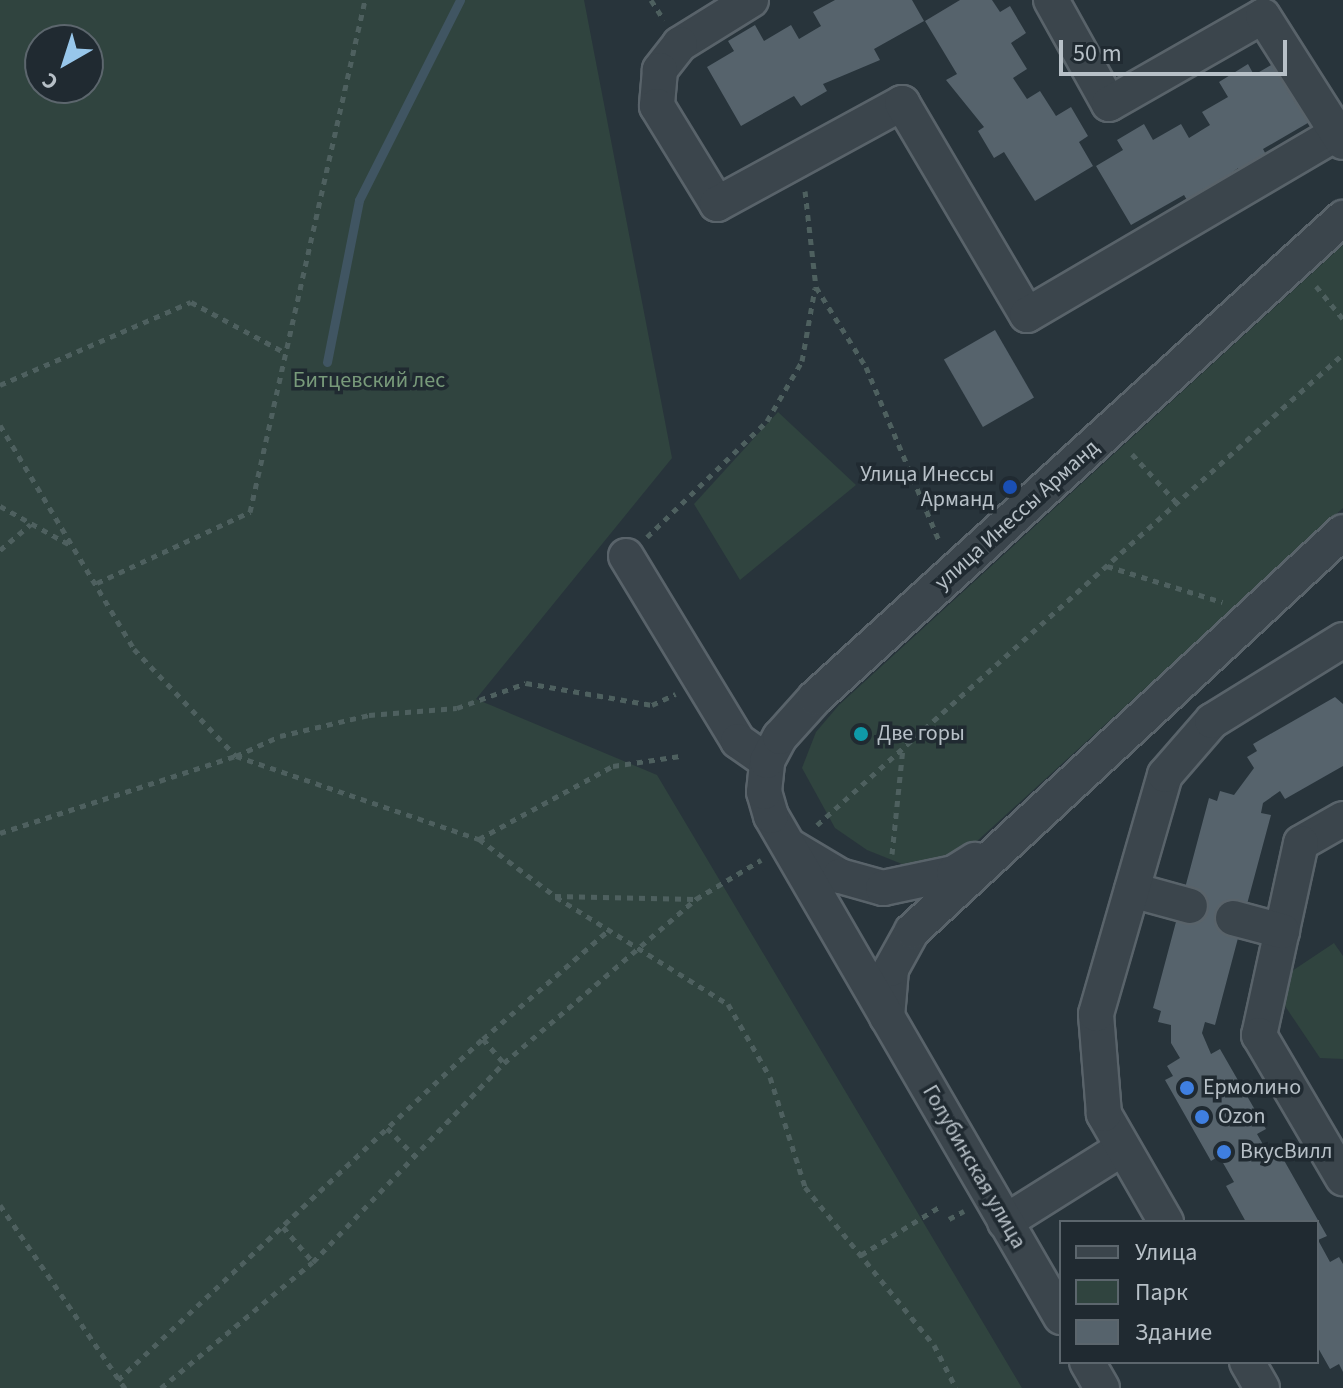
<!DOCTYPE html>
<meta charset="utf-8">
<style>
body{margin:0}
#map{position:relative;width:1343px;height:1388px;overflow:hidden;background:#28343b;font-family:"Source Sans 3",sans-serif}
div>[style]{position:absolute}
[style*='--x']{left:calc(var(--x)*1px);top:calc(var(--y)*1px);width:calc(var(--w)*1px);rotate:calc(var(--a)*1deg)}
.green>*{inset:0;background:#30443f}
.stream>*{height:9px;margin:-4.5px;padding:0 4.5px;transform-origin:4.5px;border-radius:4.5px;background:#405562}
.building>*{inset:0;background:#56636c;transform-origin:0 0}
.path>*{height:5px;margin-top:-2.5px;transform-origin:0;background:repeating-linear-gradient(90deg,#4e605f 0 6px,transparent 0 12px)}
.roads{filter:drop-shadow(2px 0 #59636a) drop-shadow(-2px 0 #59636a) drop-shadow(0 2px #59636a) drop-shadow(0 -2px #59636a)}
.minor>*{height:34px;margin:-17px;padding:0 17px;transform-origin:17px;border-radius:17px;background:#3b454c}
.dots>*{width:22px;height:22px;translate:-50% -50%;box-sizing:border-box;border:4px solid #202a31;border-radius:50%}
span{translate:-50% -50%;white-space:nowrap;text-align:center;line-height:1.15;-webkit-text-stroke:7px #202a31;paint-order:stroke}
.park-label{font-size:22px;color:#789a7a}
.poi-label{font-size:22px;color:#b7c0c7}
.right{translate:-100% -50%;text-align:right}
.left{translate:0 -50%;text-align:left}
.street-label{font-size:22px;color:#b7c0c7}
.legend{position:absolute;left:1059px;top:1220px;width:260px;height:144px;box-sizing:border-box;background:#202a31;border:2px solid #5c666d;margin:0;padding:10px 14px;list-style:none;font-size:24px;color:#b7c0c7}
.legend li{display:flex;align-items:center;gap:16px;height:40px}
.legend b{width:40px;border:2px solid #5c666d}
.north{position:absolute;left:24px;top:24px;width:80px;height:80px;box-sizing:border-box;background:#202a31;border:2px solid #5c666d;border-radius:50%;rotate:219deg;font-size:22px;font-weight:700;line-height:32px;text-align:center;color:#b7c0c7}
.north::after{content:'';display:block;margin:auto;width:28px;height:36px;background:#98c7eb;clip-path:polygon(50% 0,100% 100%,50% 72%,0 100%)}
.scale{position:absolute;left:1059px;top:40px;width:228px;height:36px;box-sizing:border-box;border:4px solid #b7c0c7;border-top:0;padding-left:10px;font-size:24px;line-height:28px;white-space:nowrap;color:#b7c0c7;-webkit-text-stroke:6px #202a31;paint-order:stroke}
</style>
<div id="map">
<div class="green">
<i style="clip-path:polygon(evenodd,0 0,584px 0,672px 458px,476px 699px,657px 775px,1022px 1388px,0 1388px,0 0,40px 40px,88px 40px,88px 88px,40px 88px,40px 40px)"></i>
<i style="clip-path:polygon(1343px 245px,1343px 508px,964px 853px,917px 870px,867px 850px,835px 828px,802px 768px,816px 732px,839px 705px)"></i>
<i style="clip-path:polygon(778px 412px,856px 485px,740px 580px,694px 504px)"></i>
<i style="clip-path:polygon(1334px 943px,1343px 956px,1343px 1059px,1320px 1058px,1285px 1006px,1289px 973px)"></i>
</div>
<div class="stream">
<i style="--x:327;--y:362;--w:165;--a:-78.8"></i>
<i style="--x:359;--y:200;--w:224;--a:-63.2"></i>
</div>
<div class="building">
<i style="clip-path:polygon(835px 0,912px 0,924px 21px,874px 49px,880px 60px,823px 84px,827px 91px,801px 106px,794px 96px,741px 126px,707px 67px,734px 51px,728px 41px,755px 25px,764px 41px,791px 25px,799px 39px,821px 26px,813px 12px)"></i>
<i style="clip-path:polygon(960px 0,992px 0,1000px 12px,1010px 6px,1026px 33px,1011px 43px,1027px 69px,1013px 78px,1027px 99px,1040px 91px,1056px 116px,1071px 107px,1088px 136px,1079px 142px,1093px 166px,1035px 201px,1004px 152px,994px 158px,978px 131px,984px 127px,946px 80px,957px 74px,925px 21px)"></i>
<i style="clip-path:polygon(1278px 61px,1313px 120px,1263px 149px,1269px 160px,1241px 175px,1238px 168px,1190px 205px,1184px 195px,1131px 225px,1096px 166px,1123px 150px,1117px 140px,1144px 124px,1153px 140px,1181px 124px,1189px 138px,1210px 125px,1202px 112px,1228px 97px,1219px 82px,1248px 64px,1254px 75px)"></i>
<i style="left:995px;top:330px;width:78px;height:59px;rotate:60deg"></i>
<i style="clip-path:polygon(1335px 697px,1343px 704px,1343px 766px,1285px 799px,1280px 791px,1263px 803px,1261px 813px,1271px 815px,1246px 908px,1215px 1025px,1205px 1022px,1202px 1033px,1211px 1054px,1220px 1049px,1266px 1129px,1257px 1134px,1272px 1160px,1281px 1155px,1327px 1236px,1318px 1240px,1330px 1262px,1339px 1257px,1343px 1264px,1343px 1372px,1339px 1364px,1330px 1369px,1317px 1346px,1317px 1222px,1246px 1222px,1226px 1186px,1234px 1182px,1219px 1156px,1211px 1161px,1165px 1080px,1173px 1076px,1167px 1066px,1180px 1058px,1171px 1043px,1171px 1025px,1158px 1022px,1161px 1011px,1153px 1008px,1209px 798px,1217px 801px,1220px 791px,1234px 795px,1254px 768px,1247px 757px,1257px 751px,1253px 744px)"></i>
</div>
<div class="path">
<i style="--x:651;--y:0;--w:24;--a:57"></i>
<i style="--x:805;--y:191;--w:97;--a:83.5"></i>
<i style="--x:816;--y:287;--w:94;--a:58"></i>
<i style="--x:866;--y:367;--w:191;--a:67.2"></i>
<i style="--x:1316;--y:286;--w:43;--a:50.7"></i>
<i style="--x:0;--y:385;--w:208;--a:-23.5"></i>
<i style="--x:191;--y:302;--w:106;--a:28.3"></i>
<i style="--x:0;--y:425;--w:261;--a:59.1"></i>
<i style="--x:134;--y:649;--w:148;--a:46.4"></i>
<i style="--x:236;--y:756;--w:257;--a:18.9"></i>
<i style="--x:479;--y:839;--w:95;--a:36.9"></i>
<i style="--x:555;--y:896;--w:141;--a:1.2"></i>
<i style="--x:1132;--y:454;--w:67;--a:47.4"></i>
<i style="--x:0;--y:506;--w:80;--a:29.1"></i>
<i style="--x:647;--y:537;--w:167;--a:-44"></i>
<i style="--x:767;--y:421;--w:69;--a:-59.7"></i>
<i style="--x:802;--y:361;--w:74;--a:-79.9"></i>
<i style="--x:0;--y:550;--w:40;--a:-40"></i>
<i style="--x:1107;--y:566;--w:121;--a:17.4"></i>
<i style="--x:97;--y:583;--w:169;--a:-24.9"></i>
<i style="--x:250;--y:512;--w:525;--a:-77.34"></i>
<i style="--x:817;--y:825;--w:706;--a:-41.84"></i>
<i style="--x:0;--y:833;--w:248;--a:-18.1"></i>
<i style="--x:236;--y:756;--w:48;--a:-24.4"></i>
<i style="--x:280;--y:736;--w:91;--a:-13.3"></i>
<i style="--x:369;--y:715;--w:88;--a:-4.5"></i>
<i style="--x:457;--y:708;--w:73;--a:-19.9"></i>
<i style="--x:526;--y:683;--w:128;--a:9.9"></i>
<i style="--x:652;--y:705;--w:26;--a:-25"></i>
<i style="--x:479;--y:839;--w:153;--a:-28.6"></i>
<i style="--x:613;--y:766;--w:68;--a:-8.5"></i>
<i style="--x:892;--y:854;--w:107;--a:-84.1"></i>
<i style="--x:556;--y:897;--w:203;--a:31.9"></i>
<i style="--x:728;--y:1004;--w:84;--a:60.1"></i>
<i style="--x:770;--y:1077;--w:115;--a:72.3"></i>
<i style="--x:805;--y:1187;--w:204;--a:50.8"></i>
<i style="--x:934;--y:1345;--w:48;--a:62.9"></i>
<i style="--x:483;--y:1039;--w:32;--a:49"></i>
<i style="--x:387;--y:1128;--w:42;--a:45"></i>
<i style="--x:0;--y:1205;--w:222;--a:55.7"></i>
<i style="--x:949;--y:1219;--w:17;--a:-28"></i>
<i style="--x:283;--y:1227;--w:46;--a:49.4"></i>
<i style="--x:861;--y:1255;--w:94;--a:-31.5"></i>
<i style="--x:118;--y:1380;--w:500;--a:-43.1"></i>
<i style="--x:483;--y:1039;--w:168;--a:-40.9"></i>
<i style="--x:161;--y:1388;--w:197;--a:-39.7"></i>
<i style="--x:313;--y:1262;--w:276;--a:-46.2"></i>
<i style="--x:504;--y:1063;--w:253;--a:-40.5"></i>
<i style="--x:696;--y:899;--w:76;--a:-31"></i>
</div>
<div class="roads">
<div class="minor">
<i style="--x:751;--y:0;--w:84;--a:148.2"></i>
<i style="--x:680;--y:44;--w:33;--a:128"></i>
<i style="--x:660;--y:70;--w:36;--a:95"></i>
<i style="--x:657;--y:106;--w:115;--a:58.5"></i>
<i style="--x:717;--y:204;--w:211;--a:-28.6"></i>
<i style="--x:902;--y:103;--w:246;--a:59.5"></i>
<i style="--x:1027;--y:315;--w:357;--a:-30.4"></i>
<i style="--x:1051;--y:0;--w:119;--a:60.9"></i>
<i style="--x:1109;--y:104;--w:177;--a:-29.7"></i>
<i style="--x:1263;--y:16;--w:149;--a:57.6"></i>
<i style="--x:626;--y:556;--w:216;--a:58.8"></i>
<i style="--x:738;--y:741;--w:35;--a:35"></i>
<i style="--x:1343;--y:819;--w:48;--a:150.3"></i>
<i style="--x:1301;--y:843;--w:197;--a:102.3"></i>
<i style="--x:1259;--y:1035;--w:166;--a:59.6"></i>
<i style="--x:791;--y:847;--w:57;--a:30.6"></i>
<i style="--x:840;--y:876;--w:45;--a:15.6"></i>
<i style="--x:883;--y:888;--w:73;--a:-11.9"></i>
<i style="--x:954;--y:873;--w:25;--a:-32"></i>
<i style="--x:1132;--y:890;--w:60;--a:15.4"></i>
<i style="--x:1233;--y:918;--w:51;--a:14.9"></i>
<i style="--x:887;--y:1017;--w:48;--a:-85.2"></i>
<i style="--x:891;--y:969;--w:43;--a:-61.1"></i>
<i style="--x:912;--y:931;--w:587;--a:-42.79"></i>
<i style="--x:1005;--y:1222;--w:139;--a:-32.1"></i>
<i style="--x:1166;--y:1222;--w:125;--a:-119.9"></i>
<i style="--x:1104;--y:1114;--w:100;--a:-94.6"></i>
<i style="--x:1096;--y:1014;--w:249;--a:-73.9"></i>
<i style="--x:1165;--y:775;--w:72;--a:-49"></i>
<i style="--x:1212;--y:721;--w:154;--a:-31.7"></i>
<i style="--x:1061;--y:1317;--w:579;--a:-120.06"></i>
<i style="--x:771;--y:816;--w:25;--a:-106"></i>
<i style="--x:764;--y:792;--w:31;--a:-84"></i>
<i style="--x:767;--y:761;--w:27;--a:-62"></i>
<i style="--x:780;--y:737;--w:52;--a:-48.1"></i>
<i style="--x:815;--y:698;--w:714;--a:-42.27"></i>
<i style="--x:1087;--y:1362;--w:30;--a:60"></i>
<i style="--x:1247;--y:1362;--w:30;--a:60"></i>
</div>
</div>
<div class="dots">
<i style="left:1010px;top:487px;background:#1a4fb4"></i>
<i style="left:861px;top:734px;background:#0f9aa8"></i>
<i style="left:1187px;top:1088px;background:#3f7fe0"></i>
<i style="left:1202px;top:1117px;background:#3f7fe0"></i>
<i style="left:1224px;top:1152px;background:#3f7fe0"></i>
</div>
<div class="park-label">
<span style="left:369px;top:381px">Битцевский лес</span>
</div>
<div class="poi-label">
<span class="right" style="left:994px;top:487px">Улица Инессы<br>Арманд</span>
<span class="left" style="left:877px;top:734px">Две горы</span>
<span class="left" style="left:1203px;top:1088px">Ермолино</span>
<span class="left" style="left:1218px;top:1117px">Ozon</span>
<span class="left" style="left:1240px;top:1152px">ВкусВилл</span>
</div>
<div class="street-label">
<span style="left:1017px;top:515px;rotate:-42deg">улица Инессы Арманд</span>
<span style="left:974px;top:1167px;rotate:60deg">Голубинская улица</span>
</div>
<ul class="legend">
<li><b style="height:10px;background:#3b454c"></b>Улица</li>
<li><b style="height:22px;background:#30443f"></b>Парк</li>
<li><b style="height:22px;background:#56636c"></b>Здание</li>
</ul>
<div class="north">С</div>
<div class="scale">50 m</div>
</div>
